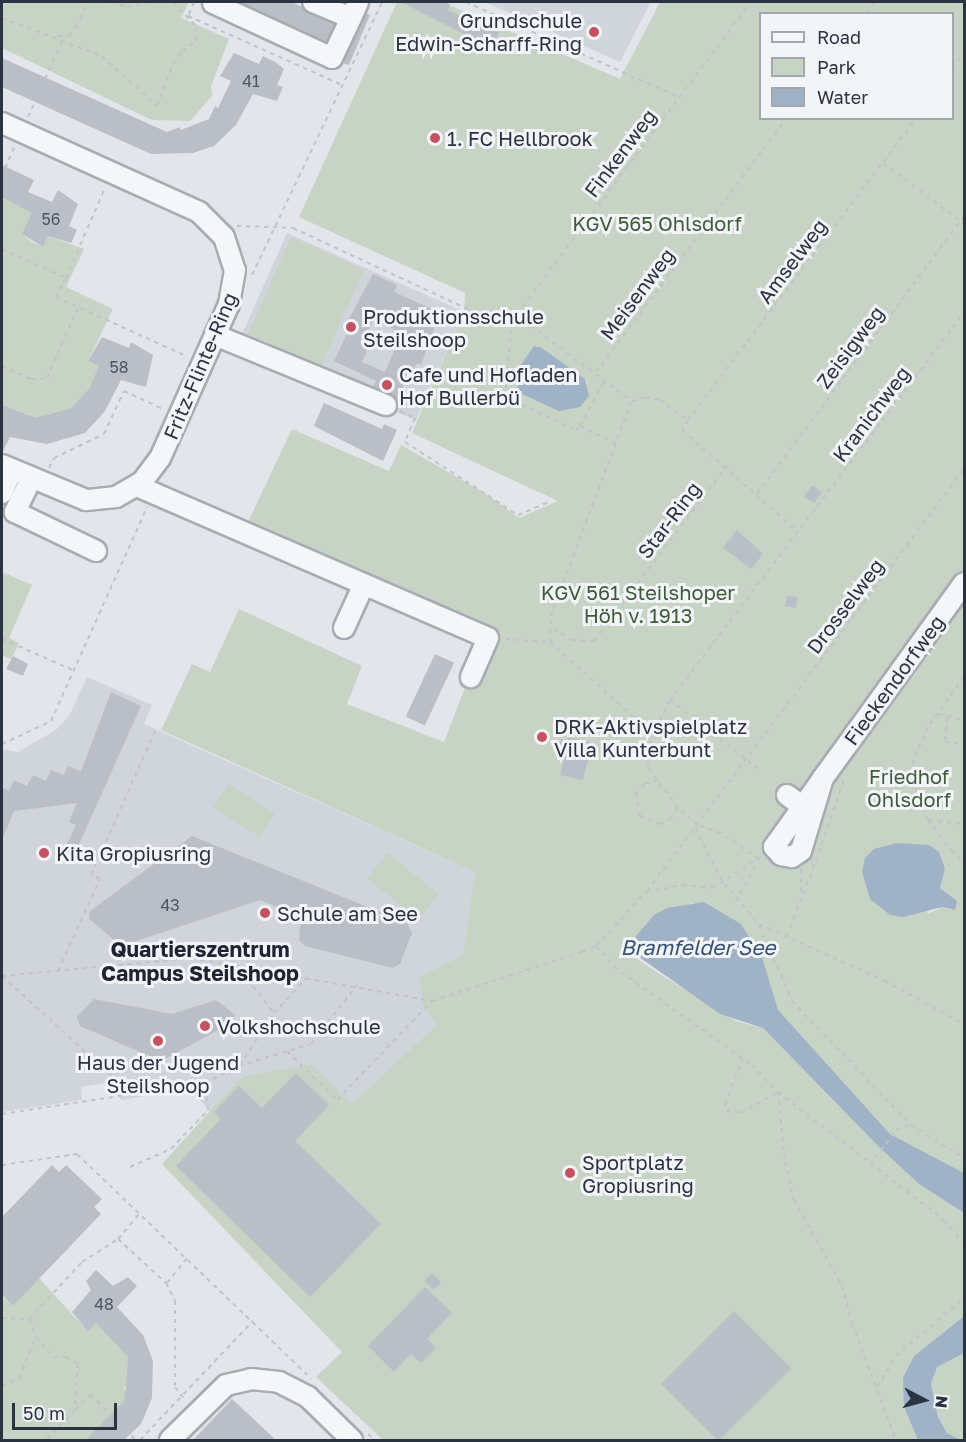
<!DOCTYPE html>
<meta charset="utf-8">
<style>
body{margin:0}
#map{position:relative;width:966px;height:1442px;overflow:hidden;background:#e2e5e9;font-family:"Golos Text",sans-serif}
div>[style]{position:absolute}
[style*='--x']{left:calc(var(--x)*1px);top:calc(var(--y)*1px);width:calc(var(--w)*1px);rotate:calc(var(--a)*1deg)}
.built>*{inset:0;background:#d0d4db;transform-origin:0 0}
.green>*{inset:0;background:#c7d3c4;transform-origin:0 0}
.water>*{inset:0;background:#a0b2c6}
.building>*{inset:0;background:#babec6;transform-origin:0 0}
.path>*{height:2px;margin-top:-1px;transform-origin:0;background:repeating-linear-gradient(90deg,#c0c3c8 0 4.5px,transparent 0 9px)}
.roads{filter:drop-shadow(2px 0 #a7acb3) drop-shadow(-2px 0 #a7acb3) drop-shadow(0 2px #a7acb3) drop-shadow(0 -2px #a7acb3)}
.minor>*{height:20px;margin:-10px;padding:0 10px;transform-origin:10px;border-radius:10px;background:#f5f6f8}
.dots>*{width:16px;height:16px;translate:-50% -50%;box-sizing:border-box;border:3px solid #f2f4f7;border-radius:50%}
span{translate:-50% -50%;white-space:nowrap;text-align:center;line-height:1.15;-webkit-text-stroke:6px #f2f4f7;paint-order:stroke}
.number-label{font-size:16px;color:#4f5662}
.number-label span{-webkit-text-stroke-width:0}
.poi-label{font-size:20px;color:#2b3340}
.right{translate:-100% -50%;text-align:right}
.left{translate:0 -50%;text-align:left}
.street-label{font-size:20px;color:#2b3340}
.park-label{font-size:20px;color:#3f5b3a}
.water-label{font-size:21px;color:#395171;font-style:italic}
.neighbourhood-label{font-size:21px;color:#1e2431;font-weight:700}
.frame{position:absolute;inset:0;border:3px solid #2b3340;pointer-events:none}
.legend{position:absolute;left:759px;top:12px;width:195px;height:108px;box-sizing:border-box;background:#f2f4f7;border:2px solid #a2a7ae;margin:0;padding:8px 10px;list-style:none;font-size:18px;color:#2b3340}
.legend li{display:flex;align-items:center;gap:12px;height:30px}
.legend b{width:30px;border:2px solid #a2a7ae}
.north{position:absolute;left:894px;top:1370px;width:60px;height:60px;-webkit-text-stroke:4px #f2f4f7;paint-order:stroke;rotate:96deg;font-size:16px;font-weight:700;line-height:24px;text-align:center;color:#2b3340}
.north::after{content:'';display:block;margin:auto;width:21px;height:27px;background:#2b3340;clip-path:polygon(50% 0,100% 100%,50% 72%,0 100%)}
.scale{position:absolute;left:12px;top:1403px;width:105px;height:27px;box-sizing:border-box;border:3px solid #2b3340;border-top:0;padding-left:8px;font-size:18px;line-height:21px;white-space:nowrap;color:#2b3340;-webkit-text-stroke:4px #f2f4f7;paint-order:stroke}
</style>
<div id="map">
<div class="built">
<i style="clip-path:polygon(485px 2px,651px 2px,620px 62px)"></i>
<i style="left:287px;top:233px;width:194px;height:119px;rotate:24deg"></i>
<i style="clip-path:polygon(87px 677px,152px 705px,144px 724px,475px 872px,463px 955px,423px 1004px,436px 1025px,351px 1105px,241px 1077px,210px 1111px,194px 1094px,175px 1091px,122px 1100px,104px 1083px,81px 1087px,82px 1100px,2px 1112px,2px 749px,18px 752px,56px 730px,69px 716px)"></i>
</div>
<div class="green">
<i style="clip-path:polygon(2px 2px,189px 2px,181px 18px,229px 39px,211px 86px,212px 96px,190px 121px,152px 120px,2px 48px)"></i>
<i style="clip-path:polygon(evenodd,397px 2px,442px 2px,620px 79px,660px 2px,964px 2px,964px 568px,871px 696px,964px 592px,964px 1173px,890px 1134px,777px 1010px,767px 977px,693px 903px,654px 915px,632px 944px,637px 959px,658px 973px,736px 1021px,763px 1028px,880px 1148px,919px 1184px,964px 1213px,964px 1316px,914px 1356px,904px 1407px,918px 1440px,383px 1440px,316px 1377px,342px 1352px,162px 1164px,241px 1077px,312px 1064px,352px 1104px,436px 1025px,423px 1004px,420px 977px,463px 955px,475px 872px,161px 730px,192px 664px,210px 672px,239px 609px,362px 666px,347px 704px,444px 742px,486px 634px,246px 526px,292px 429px,389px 471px,401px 445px,486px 494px,519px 518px,558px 501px,412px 433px,464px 312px,465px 293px,299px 217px,397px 2px,760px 14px,952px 14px,952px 118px,760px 118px,760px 14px,397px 2px,542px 348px,585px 379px,588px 384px,522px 394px,517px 386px,520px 366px,542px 348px,397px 2px,916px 845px,929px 845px,945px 869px,940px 888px,952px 898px,951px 910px,942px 907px,928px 914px,916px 845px)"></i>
<i style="clip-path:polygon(7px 195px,39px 216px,22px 234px,32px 242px,43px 247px,48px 236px,84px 249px,66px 287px,113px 309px,88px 361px,99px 366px,94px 388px,89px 387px,74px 411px,71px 408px,51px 417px,50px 413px,43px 420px,29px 419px,29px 415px,2px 405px,2px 198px)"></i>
<i style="left:291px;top:237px;width:80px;height:106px;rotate:24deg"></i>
<i style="clip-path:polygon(2px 572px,32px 585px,9px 638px,19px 643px,11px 659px,2px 655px)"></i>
<i style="left:228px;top:784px;width:55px;height:28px;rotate:32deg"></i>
<i style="left:388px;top:853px;width:65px;height:33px;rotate:39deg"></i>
<i style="clip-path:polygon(39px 1278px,88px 1332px,96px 1323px,119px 1344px,116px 1346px,125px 1350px,131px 1363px,127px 1365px,127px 1372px,132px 1372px,128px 1387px,124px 1387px,128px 1396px,122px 1409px,118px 1407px,89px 1440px,2px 1440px,2px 1300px,4px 1298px,13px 1306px)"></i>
<i style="clip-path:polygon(964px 1353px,964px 1440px,961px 1440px,947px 1433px,938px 1417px,931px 1384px,937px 1367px)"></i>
</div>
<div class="water">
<i style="clip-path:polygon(534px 346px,542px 348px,585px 379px,589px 396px,580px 407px,559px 411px,522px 394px,517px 386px,520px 366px)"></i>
<i style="clip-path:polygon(897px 843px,929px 845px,939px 852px,945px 869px,940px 888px,957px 901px,955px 910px,942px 907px,903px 917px,890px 915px,870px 899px,862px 872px,865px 858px,874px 849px)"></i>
<i style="clip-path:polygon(704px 902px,741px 924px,762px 957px,778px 1010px,890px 1134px,964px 1173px,964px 1213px,919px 1184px,880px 1148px,763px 1028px,720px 1014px,632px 952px,636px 936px,654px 915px,667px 908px)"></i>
<i style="clip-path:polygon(964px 1316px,964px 1353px,937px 1367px,931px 1384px,938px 1417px,947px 1433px,961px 1440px,918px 1440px,904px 1407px,903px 1378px,914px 1356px)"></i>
</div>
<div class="building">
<i style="clip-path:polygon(238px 2px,292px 2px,335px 24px,326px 42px)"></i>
<i style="clip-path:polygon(401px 2px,444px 2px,450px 4px,448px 10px,499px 32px,492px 48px)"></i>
<i style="clip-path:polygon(366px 13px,370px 15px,349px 65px,343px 63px)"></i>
<i style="clip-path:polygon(234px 53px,259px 64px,263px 56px,275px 62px,284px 69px,277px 85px,283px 87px,277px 101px,253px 94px,236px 125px,214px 146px,193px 153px,151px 154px,2px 87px,2px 58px,167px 132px,180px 127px,181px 130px,209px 119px,215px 106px,218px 108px,231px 81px,220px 76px)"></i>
<i style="clip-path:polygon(2px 165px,34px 180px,28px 192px,52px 202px,58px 190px,78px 204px,69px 226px,77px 230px,71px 243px,48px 236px,43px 247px,22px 234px,32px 213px,2px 197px)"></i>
<i style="clip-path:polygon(evenodd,373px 274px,397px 285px,394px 292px,440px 313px,421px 365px,417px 363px,396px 399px,373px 387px,376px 381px,334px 361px,348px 332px,343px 330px,373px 274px,373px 320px,402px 333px,385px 372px,362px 362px,371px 342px,364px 339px,373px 320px)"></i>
<i style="clip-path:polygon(102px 337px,129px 348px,131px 342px,153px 355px,146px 387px,121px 380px,105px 411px,85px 433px,47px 444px,10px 437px,2px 453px,2px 405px,36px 418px,72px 408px,90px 387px,99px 366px,88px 361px)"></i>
<i style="clip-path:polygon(324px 403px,382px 429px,384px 424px,397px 430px,383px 461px,314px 426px)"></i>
<i style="left:812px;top:485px;width:12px;height:14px;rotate:35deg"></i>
<i style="clip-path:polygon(737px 530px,763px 554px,751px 569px,723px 548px)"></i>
<i style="clip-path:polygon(787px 596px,797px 597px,796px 608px,785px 606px)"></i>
<i style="left:435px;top:654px;width:21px;height:69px;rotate:25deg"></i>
<i style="clip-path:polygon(13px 656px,28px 664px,23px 676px,6px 669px)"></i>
<i style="clip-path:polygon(111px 692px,141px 706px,76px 851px,66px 846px,76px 825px,69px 822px,77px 803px,14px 811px,2px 840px,2px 787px,9px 791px,14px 780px,27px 786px,33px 775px,46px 781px,51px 770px,64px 775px,68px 766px,81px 771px)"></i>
<i style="clip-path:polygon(568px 737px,592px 743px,583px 780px,560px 775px,564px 760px,556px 758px,561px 739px,568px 741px)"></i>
<i style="clip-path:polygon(192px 836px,407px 923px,412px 933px,400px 964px,393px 968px,305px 946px,299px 940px,301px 917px,260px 900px,121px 946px,89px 919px,90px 911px)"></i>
<i style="clip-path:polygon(94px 999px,172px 1014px,216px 1000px,234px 1014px,235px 1021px,161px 1061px,80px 1026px,77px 1017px)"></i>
<i style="clip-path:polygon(296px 1073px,329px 1105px,295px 1141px,381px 1224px,310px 1297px,176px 1166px,221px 1119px,214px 1112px,239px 1086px,262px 1108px)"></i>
<i style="clip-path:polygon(52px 1165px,59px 1172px,66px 1165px,102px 1199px,94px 1207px,101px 1214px,13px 1306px,2px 1295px,2px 1217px)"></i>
<i style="clip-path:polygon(96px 1270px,113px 1286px,128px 1277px,137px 1286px,117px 1307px,143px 1335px,153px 1361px,152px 1398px,141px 1424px,124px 1440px,86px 1440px,124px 1401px,126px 1387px,128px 1357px,96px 1323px,88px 1332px,72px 1312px,91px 1290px,86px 1281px)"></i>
<i style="left:432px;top:1273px;width:13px;height:11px;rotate:45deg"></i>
<i style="clip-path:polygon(425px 1287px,452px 1313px,427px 1339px,436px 1348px,421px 1363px,411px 1354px,394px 1372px,368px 1346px)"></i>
<i style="left:734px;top:1311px;width:81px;height:103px;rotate:45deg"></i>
<i style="clip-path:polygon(232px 1399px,276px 1440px,193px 1440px)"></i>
</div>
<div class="path">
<i style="--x:111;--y:2;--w:17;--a:17"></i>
<i style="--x:127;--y:7;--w:23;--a:-13"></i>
<i style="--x:194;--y:2;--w:15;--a:113"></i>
<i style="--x:188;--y:16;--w:169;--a:24.1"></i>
<i style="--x:466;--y:2;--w:232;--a:24.1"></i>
<i style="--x:866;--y:14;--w:15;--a:-53"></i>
<i style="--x:2;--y:18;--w:107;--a:20.8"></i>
<i style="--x:102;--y:56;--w:74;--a:42.3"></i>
<i style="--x:157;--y:106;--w:45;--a:-69.1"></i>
<i style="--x:173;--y:64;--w:16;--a:-55"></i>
<i style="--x:182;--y:51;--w:18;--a:-34"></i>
<i style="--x:197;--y:41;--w:16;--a:-97"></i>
<i style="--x:195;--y:25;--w:32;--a:-134"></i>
<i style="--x:57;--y:36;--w:12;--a:0"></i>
<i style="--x:69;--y:36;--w:21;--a:-55"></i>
<i style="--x:81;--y:19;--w:18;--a:-71"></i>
<i style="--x:952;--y:68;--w:20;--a:-53"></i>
<i style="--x:45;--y:79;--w:44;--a:-65.8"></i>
<i style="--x:28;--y:117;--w:17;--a:-65"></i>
<i style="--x:883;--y:163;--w:101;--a:37"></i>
<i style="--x:5;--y:168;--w:24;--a:-66"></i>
<i style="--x:237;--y:226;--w:56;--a:2"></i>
<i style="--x:293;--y:228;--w:206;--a:24.9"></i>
<i style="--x:480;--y:315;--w:33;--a:11"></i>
<i style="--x:2;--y:249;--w:70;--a:24.4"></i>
<i style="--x:66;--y:278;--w:98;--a:-66.6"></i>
<i style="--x:252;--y:275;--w:302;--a:-64.5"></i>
<i style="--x:66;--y:278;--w:21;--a:118"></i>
<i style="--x:56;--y:297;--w:143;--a:24.4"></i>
<i style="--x:516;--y:315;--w:144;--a:36.6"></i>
<i style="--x:632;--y:401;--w:15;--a:-16"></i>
<i style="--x:646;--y:397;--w:14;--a:12"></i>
<i style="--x:660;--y:400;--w:34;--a:36"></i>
<i style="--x:688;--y:420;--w:12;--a:121"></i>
<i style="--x:682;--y:430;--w:154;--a:41.3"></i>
<i style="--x:512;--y:321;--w:399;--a:-53.2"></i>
<i style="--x:512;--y:321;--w:76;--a:95.3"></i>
<i style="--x:505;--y:397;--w:78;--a:24.9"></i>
<i style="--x:576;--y:430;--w:6;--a:-45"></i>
<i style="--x:580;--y:426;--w:39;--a:26"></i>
<i style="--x:2;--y:366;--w:32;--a:24"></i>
<i style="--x:31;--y:379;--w:16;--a:-4"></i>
<i style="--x:47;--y:378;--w:77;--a:-66.4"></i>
<i style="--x:596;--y:372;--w:318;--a:-53.1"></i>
<i style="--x:400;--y:411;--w:17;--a:25"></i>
<i style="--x:415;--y:418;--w:26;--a:113"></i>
<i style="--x:405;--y:442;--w:135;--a:32.9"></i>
<i style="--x:518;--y:515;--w:33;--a:-23"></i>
<i style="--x:688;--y:420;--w:378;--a:-52.9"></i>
<i style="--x:580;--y:426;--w:53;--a:-62"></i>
<i style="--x:49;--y:468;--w:11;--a:-63"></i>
<i style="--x:54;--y:458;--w:55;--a:-25.6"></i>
<i style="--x:104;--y:434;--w:47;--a:-65.1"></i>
<i style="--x:124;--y:391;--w:45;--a:24.9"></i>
<i style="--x:757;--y:494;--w:347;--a:-53.3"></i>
<i style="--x:2;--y:594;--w:5;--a:90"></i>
<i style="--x:553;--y:629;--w:22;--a:30"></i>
<i style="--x:572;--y:640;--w:22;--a:3"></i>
<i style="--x:594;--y:641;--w:220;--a:-52.8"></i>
<i style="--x:2;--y:639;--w:77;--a:23.6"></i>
<i style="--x:506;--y:639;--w:44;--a:3.9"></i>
<i style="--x:550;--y:642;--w:138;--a:41.8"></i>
<i style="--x:550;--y:642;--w:26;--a:-88"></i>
<i style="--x:551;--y:616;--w:228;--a:-69.5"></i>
<i style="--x:964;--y:677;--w:62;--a:125.8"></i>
<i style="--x:928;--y:727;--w:37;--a:114"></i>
<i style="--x:913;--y:761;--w:39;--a:83"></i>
<i style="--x:918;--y:800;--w:22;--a:63"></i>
<i style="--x:928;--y:820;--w:39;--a:53"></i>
<i style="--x:951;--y:851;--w:17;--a:40"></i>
<i style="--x:670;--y:700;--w:114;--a:37.9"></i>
<i style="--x:938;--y:714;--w:27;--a:13"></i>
<i style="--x:947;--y:718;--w:24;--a:95"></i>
<i style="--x:945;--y:742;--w:19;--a:6"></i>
<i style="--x:2;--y:744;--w:54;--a:-25.1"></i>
<i style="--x:51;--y:721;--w:235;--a:-65.8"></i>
<i style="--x:658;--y:780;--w:15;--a:164"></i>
<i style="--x:644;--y:784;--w:13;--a:129"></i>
<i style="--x:636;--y:794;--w:22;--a:80"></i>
<i style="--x:640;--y:816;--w:21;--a:23"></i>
<i style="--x:659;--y:824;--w:12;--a:-24"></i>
<i style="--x:670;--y:819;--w:14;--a:-54"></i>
<i style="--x:929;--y:820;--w:35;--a:7"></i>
<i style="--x:695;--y:828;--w:63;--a:62.6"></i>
<i style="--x:724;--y:884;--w:53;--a:48.8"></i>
<i style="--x:759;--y:924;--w:138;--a:24.3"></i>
<i style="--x:885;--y:981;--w:90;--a:28.6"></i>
<i style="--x:819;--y:853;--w:78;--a:-71.3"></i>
<i style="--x:801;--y:869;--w:25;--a:90"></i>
<i style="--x:647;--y:891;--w:528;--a:-53.09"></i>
<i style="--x:736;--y:901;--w:48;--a:-61.3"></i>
<i style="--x:759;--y:859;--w:46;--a:-145.6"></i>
<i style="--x:721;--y:833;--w:24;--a:-161"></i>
<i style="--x:698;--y:825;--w:26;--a:-140"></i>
<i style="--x:678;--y:808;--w:51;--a:-126.2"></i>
<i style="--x:648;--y:767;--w:22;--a:-90"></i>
<i style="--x:648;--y:745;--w:50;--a:-63.9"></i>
<i style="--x:670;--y:700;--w:486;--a:-52.8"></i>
<i style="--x:759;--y:925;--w:83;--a:66.5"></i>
<i style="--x:792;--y:1001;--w:172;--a:46.2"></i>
<i style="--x:911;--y:1125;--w:62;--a:31.9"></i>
<i style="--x:787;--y:936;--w:84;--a:-69"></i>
<i style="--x:596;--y:946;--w:28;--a:49"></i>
<i style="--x:614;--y:967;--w:169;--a:35.4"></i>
<i style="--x:752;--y:1065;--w:37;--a:46"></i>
<i style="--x:778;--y:1092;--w:210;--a:37.6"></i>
<i style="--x:944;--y:1220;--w:30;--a:49"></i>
<i style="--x:236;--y:965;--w:61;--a:51.6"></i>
<i style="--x:58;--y:971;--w:101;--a:-65.5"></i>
<i style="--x:100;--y:879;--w:10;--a:-156"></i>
<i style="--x:91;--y:875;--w:160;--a:-66"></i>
<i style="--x:2;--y:976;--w:190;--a:-5.4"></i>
<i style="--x:191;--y:958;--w:245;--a:10.1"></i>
<i style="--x:432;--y:1001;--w:158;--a:-18.1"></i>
<i style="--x:582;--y:952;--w:15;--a:-23"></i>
<i style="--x:596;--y:946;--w:74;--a:-47.2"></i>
<i style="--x:646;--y:892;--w:38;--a:-11"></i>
<i style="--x:683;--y:885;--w:29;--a:6"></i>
<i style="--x:712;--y:888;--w:58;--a:-32.3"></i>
<i style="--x:2;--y:976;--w:174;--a:42.2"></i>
<i style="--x:287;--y:1051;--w:70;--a:44.4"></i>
<i style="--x:337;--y:1100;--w:137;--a:-46.2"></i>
<i style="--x:743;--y:1058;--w:48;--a:111.8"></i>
<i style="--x:725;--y:1103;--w:8;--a:83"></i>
<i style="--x:726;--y:1111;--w:15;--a:8"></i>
<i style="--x:741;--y:1113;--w:43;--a:-29.6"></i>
<i style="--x:240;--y:1065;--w:62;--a:-56.8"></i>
<i style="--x:274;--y:1013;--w:49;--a:-47.5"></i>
<i style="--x:778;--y:1092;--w:70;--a:84.3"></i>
<i style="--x:785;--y:1162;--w:39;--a:77"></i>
<i style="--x:794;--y:1200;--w:98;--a:60.8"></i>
<i style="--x:842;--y:1286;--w:38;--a:75"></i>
<i style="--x:852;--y:1323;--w:125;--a:69.4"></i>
<i style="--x:2;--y:1114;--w:205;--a:-8.7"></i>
<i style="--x:205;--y:1083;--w:38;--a:-27"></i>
<i style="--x:239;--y:1066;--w:75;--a:-17"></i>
<i style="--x:311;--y:1044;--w:75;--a:-52.1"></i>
<i style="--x:2;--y:1165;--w:76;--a:-8.3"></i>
<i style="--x:77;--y:1154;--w:325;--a:43.8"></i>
<i style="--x:870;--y:1165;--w:44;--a:-53.4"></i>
<i style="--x:896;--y:1130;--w:16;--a:-18"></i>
<i style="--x:130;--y:1167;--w:45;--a:-23.7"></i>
<i style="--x:171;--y:1149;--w:54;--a:-46.5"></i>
<i style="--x:208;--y:1110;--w:27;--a:-96"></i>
<i style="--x:118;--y:1239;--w:65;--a:42.5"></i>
<i style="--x:166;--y:1283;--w:20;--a:63"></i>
<i style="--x:175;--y:1301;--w:86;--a:90"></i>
<i style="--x:175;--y:1387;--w:18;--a:52"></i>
<i style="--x:167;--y:1283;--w:33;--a:-51"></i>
<i style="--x:2;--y:1318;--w:27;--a:2"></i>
<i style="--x:29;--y:1319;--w:78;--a:-47.1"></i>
<i style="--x:82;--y:1262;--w:43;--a:-32.6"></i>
<i style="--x:118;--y:1239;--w:35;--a:-50"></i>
<i style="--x:29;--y:1319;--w:19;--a:69"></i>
<i style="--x:36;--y:1337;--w:26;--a:50"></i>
<i style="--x:53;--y:1357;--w:13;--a:0"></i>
<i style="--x:66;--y:1357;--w:14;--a:30"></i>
<i style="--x:78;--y:1364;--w:46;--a:93.7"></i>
<i style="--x:75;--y:1410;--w:42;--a:134"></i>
<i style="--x:2;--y:1386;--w:19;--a:-25"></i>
<i style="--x:19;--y:1378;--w:44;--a:-67.5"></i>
<i style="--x:877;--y:1387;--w:36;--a:-58"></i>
<i style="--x:896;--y:1356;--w:89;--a:-40.5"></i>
<i style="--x:75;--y:1410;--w:23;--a:-45"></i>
<i style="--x:91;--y:1394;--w:31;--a:48"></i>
<i style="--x:368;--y:1434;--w:9;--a:41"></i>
<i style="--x:131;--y:1436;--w:7;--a:34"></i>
<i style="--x:140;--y:1440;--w:164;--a:-46.5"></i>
</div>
<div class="roads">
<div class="minor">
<i style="--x:313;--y:2;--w:41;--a:22.8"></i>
<i style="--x:351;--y:18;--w:17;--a:-66"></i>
<i style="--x:213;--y:3;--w:131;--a:24.8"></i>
<i style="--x:332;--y:58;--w:44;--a:-64.6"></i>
<i style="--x:2;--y:123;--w:216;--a:24.3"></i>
<i style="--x:199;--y:212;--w:35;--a:45"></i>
<i style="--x:224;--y:237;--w:35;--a:72"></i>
<i style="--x:235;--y:270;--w:35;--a:100"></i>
<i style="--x:229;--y:304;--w:169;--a:114.1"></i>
<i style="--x:160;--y:458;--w:30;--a:127"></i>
<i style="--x:142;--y:482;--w:30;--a:150"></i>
<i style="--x:116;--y:497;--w:30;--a:174"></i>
<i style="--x:86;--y:500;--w:91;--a:-157.4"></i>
<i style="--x:215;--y:335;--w:185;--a:22.3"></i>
<i style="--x:31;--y:479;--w:37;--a:116"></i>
<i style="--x:15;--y:512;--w:90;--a:25.7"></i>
<i style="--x:137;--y:486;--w:382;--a:23.4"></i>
<i style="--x:488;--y:638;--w:43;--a:113.6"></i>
<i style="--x:2;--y:493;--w:25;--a:-67"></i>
<i style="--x:344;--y:628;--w:48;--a:-65.6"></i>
<i style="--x:823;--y:778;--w:76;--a:106.8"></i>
<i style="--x:801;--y:851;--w:11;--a:146"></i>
<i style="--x:792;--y:857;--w:11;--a:-170"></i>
<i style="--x:781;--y:855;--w:11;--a:-131"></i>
<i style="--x:774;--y:847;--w:85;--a:-54.6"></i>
<i style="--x:823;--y:778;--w:54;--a:-54"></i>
<i style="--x:855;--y:734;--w:186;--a:-54.2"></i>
<i style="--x:787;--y:795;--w:20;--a:37"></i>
<i style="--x:170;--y:1440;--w:78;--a:-44.5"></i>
<i style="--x:226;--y:1385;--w:26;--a:-13"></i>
<i style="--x:251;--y:1379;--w:28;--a:6"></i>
<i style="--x:279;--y:1382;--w:33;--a:27"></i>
<i style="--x:308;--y:1397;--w:62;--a:44.3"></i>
</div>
</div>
<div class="dots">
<i style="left:594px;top:32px;background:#c45261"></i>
<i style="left:435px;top:138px;background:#c45261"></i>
<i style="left:351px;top:327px;background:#c45261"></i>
<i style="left:387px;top:385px;background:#c45261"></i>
<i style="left:542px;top:737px;background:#c45261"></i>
<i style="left:44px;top:853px;background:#c45261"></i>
<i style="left:265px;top:913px;background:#c45261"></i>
<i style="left:205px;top:1026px;background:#c45261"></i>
<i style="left:158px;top:1041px;background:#c45261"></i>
<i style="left:570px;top:1173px;background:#c45261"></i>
</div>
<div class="number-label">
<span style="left:251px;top:81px">41</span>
<span style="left:51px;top:219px">56</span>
<span style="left:119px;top:367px">58</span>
<span style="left:170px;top:905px">43</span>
<span style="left:104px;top:1304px">48</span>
</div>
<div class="poi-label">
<span class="right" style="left:582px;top:32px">Grundschule<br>Edwin-Scharff-Ring</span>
<span class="left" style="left:447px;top:138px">1. FC Hellbrook</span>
<span class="left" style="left:363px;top:328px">Produktionsschule<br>Steilshoop</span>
<span class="left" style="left:399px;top:386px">Cafe und Hofladen<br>Hof Bullerbü</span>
<span class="left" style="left:554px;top:738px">DRK-Aktivspielplatz<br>Villa Kunterbunt</span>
<span class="left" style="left:56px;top:853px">Kita Gropiusring</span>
<span class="left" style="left:277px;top:913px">Schule am See</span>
<span class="left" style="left:217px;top:1026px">Volkshochschule</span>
<span style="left:158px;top:1074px">Haus der Jugend<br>Steilshoop</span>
<span class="left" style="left:582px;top:1174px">Sportplatz<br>Gropiusring</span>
</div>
<div class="street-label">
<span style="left:620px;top:153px;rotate:-53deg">Finkenweg</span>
<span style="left:792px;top:261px;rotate:-53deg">Amselweg</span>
<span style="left:637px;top:294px;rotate:-53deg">Meisenweg</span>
<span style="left:850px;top:347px;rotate:-53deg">Zeisigweg</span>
<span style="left:200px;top:366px;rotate:-67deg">Fritz-Flinte-Ring</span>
<span style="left:871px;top:414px;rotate:-53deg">Kranichweg</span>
<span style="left:669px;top:520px;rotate:-53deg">Star-Ring</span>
<span style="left:845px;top:606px;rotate:-53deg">Drosselweg</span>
<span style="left:894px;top:680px;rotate:-54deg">Fieckendorfweg</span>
</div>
<div class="park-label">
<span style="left:657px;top:223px">KGV 565 Ohlsdorf</span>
<span style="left:638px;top:604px">KGV 561 Steilshoper<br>Höh v. 1913</span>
<span style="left:909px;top:788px">Friedhof<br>Ohlsdorf</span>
</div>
<div class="water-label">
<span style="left:698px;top:947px">Bramfelder See</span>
</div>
<div class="neighbourhood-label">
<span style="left:200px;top:961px">Quartierszentrum<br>Campus Steilshoop</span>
</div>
<div class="frame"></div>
<ul class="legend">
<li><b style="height:8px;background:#f5f6f8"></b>Road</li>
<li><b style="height:16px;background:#c7d3c4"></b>Park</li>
<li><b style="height:16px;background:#a0b2c6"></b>Water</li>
</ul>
<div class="north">N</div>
<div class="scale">50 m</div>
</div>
